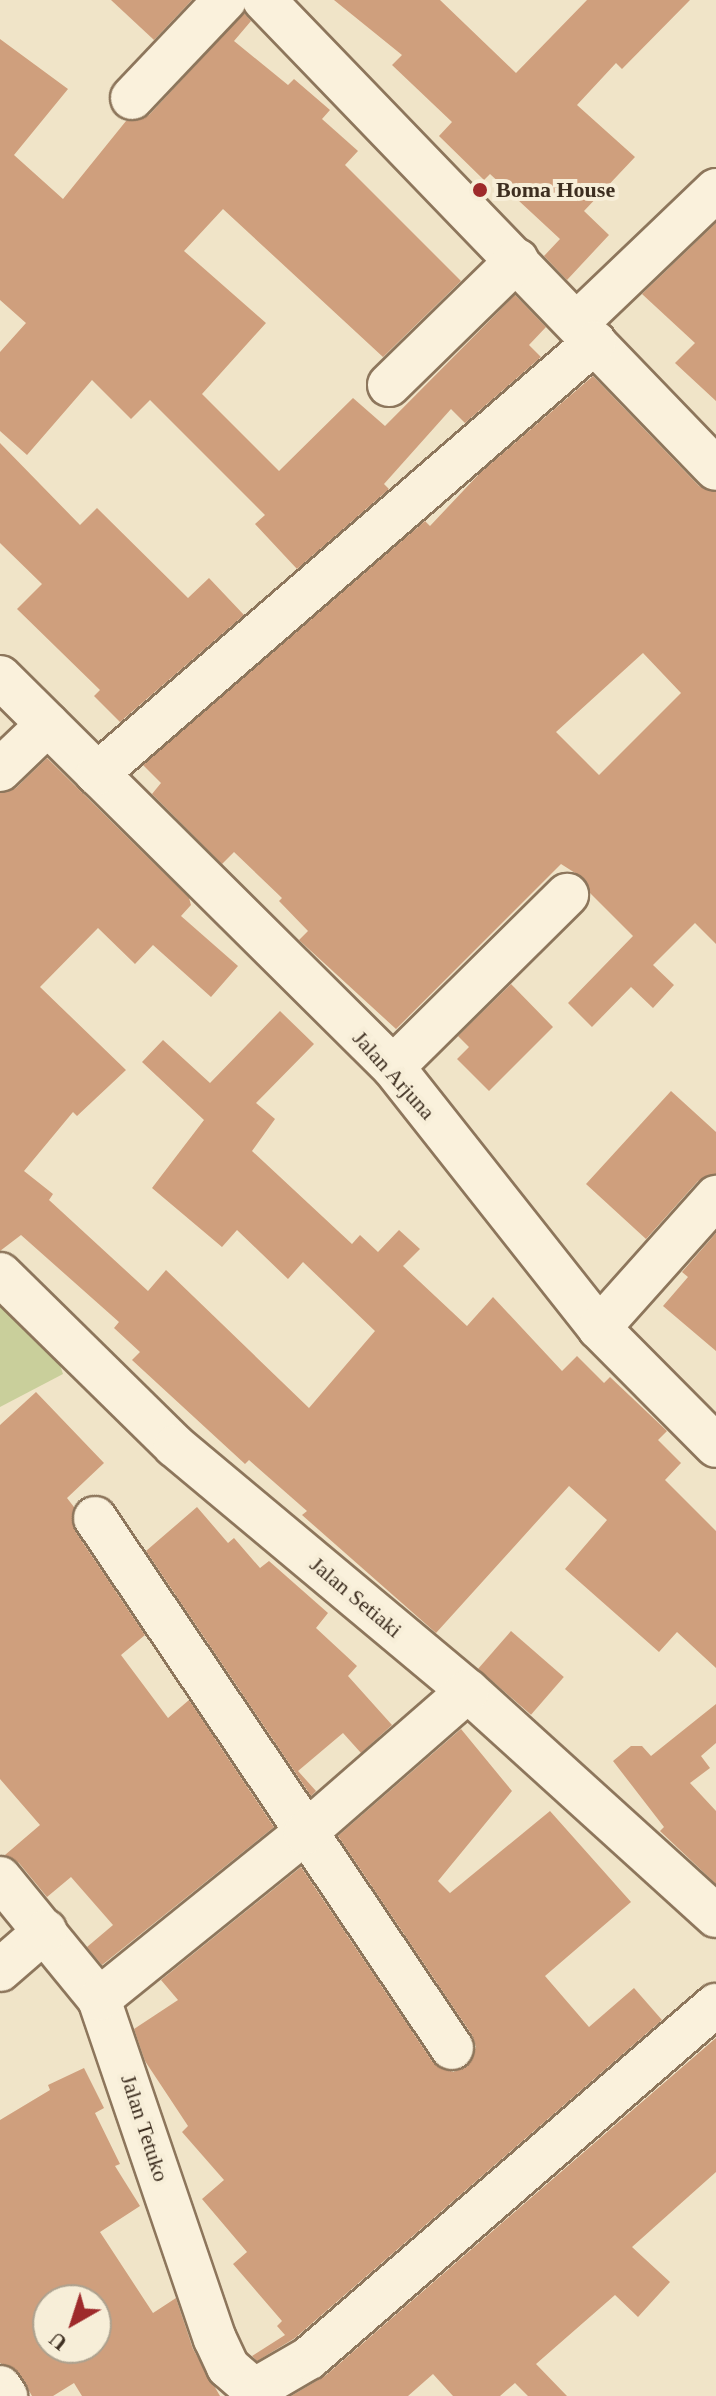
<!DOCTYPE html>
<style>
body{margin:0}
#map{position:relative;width:716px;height:2396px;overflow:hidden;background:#f0e4c8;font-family:Georgia,serif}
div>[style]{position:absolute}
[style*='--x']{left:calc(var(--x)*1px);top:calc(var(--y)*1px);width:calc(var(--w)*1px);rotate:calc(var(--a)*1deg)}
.green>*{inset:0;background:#c9cf9b}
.building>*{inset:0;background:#cf9f7d;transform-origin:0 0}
.roads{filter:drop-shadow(2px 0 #8d765c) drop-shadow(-2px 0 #8d765c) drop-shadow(0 2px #8d765c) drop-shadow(0 -2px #8d765c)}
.street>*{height:42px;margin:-21px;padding:0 21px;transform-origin:21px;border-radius:21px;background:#faf1dc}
.dots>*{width:22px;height:22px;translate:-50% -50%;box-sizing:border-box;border:4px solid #f7eed8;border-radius:50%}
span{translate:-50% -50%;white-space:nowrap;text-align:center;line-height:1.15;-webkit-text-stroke:8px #f7eed8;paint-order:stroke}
.poi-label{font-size:22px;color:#3d2e20;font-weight:700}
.left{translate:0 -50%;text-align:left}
.street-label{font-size:22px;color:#3d2e20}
.north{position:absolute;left:32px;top:2284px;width:80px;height:80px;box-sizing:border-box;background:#f7eed8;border:2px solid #ada18e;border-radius:50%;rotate:219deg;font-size:22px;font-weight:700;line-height:32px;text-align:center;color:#3d2e20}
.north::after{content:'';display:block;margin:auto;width:28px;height:36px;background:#9e2a2b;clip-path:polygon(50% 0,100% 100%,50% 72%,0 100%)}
</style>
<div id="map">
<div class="green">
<i style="clip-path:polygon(0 1287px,58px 1359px,63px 1374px,0 1407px)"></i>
</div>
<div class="building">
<i style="clip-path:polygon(111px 0,192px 0,154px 40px)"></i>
<i style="clip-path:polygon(334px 0,440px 0,516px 73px,587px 0,690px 0,622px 69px,616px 63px,577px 105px,635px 157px,584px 211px,609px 235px,567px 280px,544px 256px,560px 239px,490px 174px,484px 180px,439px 136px,452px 122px,392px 65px,402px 55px)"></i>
<i style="clip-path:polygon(244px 13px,251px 21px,234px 41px,288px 85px,294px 79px,330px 110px,322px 119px,358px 151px,345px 165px,461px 281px,383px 357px,223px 209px,184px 251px,266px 323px,202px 394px,279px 471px,353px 398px,385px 426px,515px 295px,546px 327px,529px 345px,541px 357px,465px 423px,451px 409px,384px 484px,389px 489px,297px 569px,255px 524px,265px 515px,150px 400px,131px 419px,92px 380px,27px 455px,0 431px,0 352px,26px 323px,0 300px,0 39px,68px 89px,14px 155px,63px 199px,126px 121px,149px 115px)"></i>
<i style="clip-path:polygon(716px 223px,716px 401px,675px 363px,695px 343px,642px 294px)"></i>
<i style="clip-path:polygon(evenodd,593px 376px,699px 486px,716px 492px,716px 944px,695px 923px,653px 965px,674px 985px,653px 1008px,631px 987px,592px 1027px,568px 1003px,633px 936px,590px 893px,583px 878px,561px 864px,396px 1029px,299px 940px,308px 931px,279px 901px,282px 898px,234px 852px,222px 864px,152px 794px,161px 783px,143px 765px,425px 521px,430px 526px,480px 473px,593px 376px,643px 653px,681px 693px,599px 775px,556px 732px,643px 653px)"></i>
<i style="clip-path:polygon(0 443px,80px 525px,97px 508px,188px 598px,209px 578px,244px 615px,120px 722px,94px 696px,100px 690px,17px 609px,42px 584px,0 543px)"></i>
<i style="clip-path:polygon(47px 758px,189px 898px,191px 905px,181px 916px,238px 966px,211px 997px,153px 945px,135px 964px,98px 928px,40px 987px,126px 1070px,77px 1116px,73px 1112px,24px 1171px,53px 1194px,49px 1200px,148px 1291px,166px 1270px,309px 1408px,375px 1331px,303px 1262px,288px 1279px,237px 1230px,222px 1247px,152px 1188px,204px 1120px,142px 1062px,163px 1040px,210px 1083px,280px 1011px,314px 1044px,256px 1103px,275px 1119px,252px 1151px,352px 1244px,360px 1235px,378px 1252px,399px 1230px,420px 1249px,403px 1266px,467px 1326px,493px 1297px,562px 1371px,577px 1356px,604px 1383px,610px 1377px,667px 1431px,658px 1440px,681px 1463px,665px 1480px,716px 1531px,716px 1668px,677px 1632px,659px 1652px,565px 1569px,607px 1520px,569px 1486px,436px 1633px,302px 1515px,307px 1511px,249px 1460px,245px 1464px,132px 1360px,140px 1352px,114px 1328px,119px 1322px,21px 1235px,0 1251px,0 793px,16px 788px)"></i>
<i style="clip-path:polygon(511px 984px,553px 1027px,489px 1091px,457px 1059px,469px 1047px,458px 1036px)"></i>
<i style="clip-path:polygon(671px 1091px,716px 1132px,716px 1174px,698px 1181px,646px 1239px,586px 1184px)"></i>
<i style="clip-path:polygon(716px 1233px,716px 1351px,663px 1306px,688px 1277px,682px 1272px)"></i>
<i style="clip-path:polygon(36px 1392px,104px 1463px,67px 1498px,74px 1507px,75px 1531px,145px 1635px,121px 1655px,168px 1718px,189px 1700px,274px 1827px,102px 1965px,87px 1947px,113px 1925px,71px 1877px,47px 1897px,19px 1863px,5px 1855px,40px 1825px,0 1779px,0 1425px)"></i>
<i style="clip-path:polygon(197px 1507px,228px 1543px,234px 1538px,260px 1568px,269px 1561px,328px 1613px,316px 1628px,357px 1666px,348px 1676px,392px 1725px,361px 1753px,343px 1733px,298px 1771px,316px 1791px,311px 1796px,146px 1551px)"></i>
<i style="left:511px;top:1631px;width:70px;height:50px;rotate:41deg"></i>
<i style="clip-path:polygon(716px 1704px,716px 1743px,701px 1756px,710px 1768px,690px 1783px,716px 1811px,716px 1884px,660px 1831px,664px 1827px,613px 1761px,631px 1746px,642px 1746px,651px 1756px)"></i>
<i style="clip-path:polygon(461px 1729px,512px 1791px,438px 1881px,450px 1893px,550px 1811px,631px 1902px,545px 1976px,589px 2027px,634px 1988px,662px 2020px,295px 2338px,257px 2361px,252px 2356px,285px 2335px,277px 2326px,282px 2321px,233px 2264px,247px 2252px,202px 2199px,224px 2180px,182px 2132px,188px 2126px,145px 2061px,134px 2029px,178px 2000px,161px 1980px,301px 1867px,432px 2061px,453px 2072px,466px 2067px,476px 2047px,472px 2035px,338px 1836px)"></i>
<i style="clip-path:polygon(716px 2038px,716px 2172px,632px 2247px,670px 2282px,638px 2317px,615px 2295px,536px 2364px,567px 2396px,528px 2396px,515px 2383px,500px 2396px,453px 2396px,433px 2374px,408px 2396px,291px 2396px,325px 2376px)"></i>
<i style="clip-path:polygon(evenodd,84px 2068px,104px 2108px,95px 2113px,120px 2164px,115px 2166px,140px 2206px,100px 2232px,153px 2313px,176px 2298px,193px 2349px,220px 2396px,82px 2396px,74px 2383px,53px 2396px,32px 2396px,19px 2373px,0 2363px,0 2120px,50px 2090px,48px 2085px,84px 2068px,48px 2300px,96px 2300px,96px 2348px,48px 2348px,48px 2300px)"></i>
</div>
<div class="roads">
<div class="street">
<i style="--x:264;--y:0;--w:651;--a:46.06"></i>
<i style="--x:132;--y:98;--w:135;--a:-46.5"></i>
<i style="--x:578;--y:322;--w:191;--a:-43.7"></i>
<i style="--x:389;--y:385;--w:179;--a:-44.3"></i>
<i style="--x:0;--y:677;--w:554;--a:44.78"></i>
<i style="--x:393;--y:1067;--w:333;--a:51.7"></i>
<i style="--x:599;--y:1328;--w:166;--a:45.2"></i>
<i style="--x:0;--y:770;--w:66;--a:-43.8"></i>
<i style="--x:97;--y:774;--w:659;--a:-40.94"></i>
<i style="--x:393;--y:1067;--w:245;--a:-44.7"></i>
<i style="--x:0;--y:1274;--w:245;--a:44.5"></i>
<i style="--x:175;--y:1446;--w:382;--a:39.9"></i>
<i style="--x:468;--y:1691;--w:335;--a:42.2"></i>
<i style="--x:599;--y:1328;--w:176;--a:-48.2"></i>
<i style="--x:95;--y:1518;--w:639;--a:56.04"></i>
<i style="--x:0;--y:1878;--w:156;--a:50.7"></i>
<i style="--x:99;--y:1999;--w:359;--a:71.2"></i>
<i style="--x:215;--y:2339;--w:31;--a:65"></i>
<i style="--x:228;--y:2367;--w:35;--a:41"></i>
<i style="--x:254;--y:2390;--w:64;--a:-30.2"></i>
<i style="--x:309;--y:2358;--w:539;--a:-40.94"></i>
<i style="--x:0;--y:1970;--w:60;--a:-40.9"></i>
<i style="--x:99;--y:1999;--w:265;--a:-38.9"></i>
<i style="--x:305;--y:1833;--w:216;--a:-41.1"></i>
<i style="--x:0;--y:2387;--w:11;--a:56"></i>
</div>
</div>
<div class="dots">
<i style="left:480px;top:190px;background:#9e2a2b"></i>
</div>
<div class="poi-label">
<span class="left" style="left:496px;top:190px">Boma House</span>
</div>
<div class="street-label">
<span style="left:394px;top:1075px;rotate:48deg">Jalan Arjuna</span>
<span style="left:356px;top:1597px;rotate:40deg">Jalan Setiaki</span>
<span style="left:145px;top:2128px;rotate:72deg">Jalan Tetuko</span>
</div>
<div class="north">U</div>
</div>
